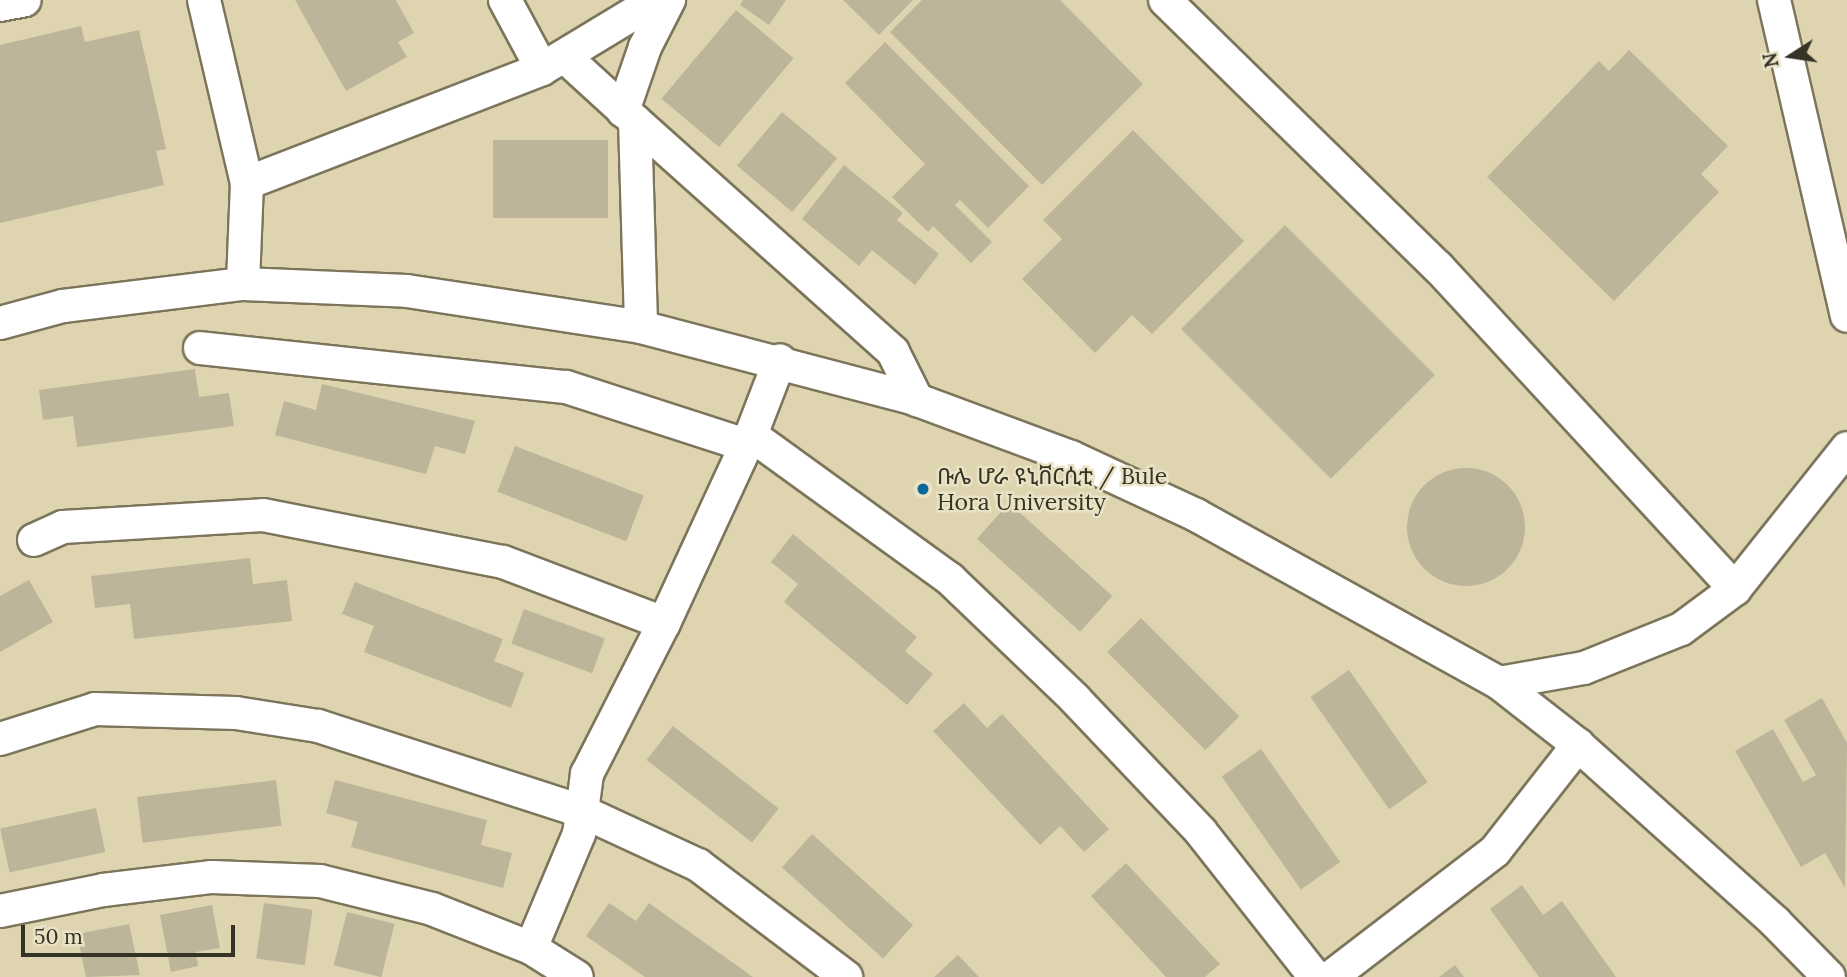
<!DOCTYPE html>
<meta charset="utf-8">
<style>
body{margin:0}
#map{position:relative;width:1847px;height:977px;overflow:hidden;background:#e9e2c4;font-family:Lora,"Noto Sans Ethiopic",serif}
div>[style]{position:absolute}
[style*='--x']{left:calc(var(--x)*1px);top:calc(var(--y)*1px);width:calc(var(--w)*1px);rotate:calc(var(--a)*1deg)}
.built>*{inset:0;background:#ded5b0;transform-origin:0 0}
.building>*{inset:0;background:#bcb599;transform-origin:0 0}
.round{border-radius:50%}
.roads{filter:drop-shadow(2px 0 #7c755b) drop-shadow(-2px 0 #7c755b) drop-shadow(0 2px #7c755b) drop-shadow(0 -2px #7c755b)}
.minor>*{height:32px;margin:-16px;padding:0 16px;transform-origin:16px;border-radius:16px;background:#fff}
.dots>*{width:19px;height:19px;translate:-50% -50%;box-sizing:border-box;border:4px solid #e9e2c4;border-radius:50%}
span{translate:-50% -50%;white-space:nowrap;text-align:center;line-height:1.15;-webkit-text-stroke:5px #e9e2c4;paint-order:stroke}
.poi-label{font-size:23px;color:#353226}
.left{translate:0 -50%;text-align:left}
.north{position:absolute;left:1756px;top:21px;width:70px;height:70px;-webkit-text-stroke:5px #e9e2c4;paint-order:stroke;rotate:258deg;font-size:19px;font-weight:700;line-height:28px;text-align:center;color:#353226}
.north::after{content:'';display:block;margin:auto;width:24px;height:32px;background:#353226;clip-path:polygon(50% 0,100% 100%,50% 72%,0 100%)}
.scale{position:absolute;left:21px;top:925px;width:214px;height:32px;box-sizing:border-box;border:4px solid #353226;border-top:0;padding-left:9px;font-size:21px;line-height:24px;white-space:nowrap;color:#353226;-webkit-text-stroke:5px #e9e2c4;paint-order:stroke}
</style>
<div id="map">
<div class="built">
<i style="left:0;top:0;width:1847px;height:977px"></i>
</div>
<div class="building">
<i style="clip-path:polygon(295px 0,396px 0,414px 33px,398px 42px,407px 57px,346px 91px)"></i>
<i style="clip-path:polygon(743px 0,786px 0,769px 25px,740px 5px)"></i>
<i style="clip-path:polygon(843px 0,913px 0,879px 35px)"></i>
<i style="clip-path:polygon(922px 0,1060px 0,1143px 84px,1042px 185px,890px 32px)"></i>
<i style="left:736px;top:10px;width:75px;height:116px;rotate:40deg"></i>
<i style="clip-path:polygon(81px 26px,85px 42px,139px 30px,166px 149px,156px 151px,164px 185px,0 223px,0 45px)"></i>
<i style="clip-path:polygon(885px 42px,1029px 186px,988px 228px,960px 200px,955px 205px,992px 242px,971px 263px,933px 226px,928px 232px,892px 197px,925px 164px,845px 83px)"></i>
<i style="clip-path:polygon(1629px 50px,1728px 146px,1701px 174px,1719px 192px,1614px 301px,1487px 177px,1599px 61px,1609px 71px)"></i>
<i style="left:782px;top:112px;width:72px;height:70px;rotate:40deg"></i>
<i style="clip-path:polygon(1133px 130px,1244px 241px,1152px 334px,1132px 315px,1095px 353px,1022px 279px,1062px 239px,1043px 220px)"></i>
<i style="left:493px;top:140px;width:115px;height:78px"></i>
<i style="clip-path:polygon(844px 165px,903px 213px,897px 220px,939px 254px,915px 285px,872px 250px,859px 266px,802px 219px)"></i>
<i style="left:1285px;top:225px;width:212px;height:147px;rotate:45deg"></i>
<i style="clip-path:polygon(195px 369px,199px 397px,229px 393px,234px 426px,77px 447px,73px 416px,43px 420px,39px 390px)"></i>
<i style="clip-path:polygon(322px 384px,475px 421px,465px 454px,435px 446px,426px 474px,275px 435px,284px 401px,316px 410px)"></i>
<i style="left:515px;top:446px;width:138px;height:49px;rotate:21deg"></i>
<i class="round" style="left:1407px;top:468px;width:118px;height:118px"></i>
<i style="left:1009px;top:503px;width:139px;height:48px;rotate:42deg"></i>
<i style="clip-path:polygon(793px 534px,917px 637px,905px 651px,933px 674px,907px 705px,784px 602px,798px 584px,771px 562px)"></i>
<i style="clip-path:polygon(250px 558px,253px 584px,287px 580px,292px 621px,134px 639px,130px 604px,95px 608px,91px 576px)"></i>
<i style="clip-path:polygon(29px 580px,53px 622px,0 652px,0 596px)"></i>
<i style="clip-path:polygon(355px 582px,503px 639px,494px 661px,524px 673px,511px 708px,364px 652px,374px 626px,342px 614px)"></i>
<i style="left:524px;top:609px;width:86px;height:37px;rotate:20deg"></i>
<i style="left:1141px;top:618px;width:139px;height:48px;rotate:45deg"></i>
<i style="left:1349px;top:670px;width:137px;height:47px;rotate:55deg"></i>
<i style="clip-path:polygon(1822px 698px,1847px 743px,1845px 888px,1825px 853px,1801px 867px,1735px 751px,1773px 729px,1803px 782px,1816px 775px,1784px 720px)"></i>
<i style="clip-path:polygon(964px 703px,987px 728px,1002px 714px,1109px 829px,1084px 852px,1060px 826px,1040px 845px,933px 731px)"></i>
<i style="left:673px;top:726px;width:134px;height:43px;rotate:38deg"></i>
<i style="left:1261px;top:749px;width:138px;height:48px;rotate:55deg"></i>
<i style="left:276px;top:780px;width:46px;height:140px;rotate:83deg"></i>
<i style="clip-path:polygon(335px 780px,487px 820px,481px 845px,512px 853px,503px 888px,351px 847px,358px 822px,326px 813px)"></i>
<i style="left:96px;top:808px;width:45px;height:98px;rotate:78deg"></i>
<i style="left:812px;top:834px;width:136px;height:45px;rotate:42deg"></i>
<i style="clip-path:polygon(1126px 863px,1220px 964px,1205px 977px,1166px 977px,1091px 896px)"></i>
<i style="clip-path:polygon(1522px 885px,1543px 915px,1562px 901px,1616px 977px,1539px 977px,1490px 909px)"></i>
<i style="left:264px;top:903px;width:49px;height:56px;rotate:8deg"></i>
<i style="clip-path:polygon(609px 903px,636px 921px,649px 903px,753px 977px,645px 977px,586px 936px)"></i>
<i style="clip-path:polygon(212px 905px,220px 948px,196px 952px,198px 966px,171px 972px,160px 915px)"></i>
<i style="left:347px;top:912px;width:49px;height:55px;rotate:14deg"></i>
<i style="clip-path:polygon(129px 924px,140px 975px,86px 977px,77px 934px)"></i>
<i style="clip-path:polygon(958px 955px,979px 977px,934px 977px)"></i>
<i style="clip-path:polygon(1455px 965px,1464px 977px,1439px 977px)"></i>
</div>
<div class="roads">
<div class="minor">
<i style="--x:204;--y:0;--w:188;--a:76.8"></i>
<i style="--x:247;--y:183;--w:101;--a:92.3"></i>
<i style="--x:505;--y:0;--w:78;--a:61.8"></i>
<i style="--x:1165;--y:0;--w:382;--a:44.4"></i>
<i style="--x:1438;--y:267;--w:438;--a:47.3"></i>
<i style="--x:1774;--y:0;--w:324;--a:77"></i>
<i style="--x:0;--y:5;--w:25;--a:-11"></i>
<i style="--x:565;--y:57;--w:95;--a:42.4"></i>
<i style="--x:635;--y:121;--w:206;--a:88.3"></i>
<i style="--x:623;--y:111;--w:68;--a:-71"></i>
<i style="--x:645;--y:47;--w:53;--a:-62.9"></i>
<i style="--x:635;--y:121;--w:346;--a:41.8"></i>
<i style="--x:893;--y:352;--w:54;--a:63.4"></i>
<i style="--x:247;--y:183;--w:316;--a:-21.1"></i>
<i style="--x:542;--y:69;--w:133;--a:-31.2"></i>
<i style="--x:0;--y:323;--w:65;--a:-15.1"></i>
<i style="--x:63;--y:306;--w:181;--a:-7"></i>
<i style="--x:243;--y:284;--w:164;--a:2.4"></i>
<i style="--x:407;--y:291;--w:237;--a:8.7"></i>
<i style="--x:641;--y:327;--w:280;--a:14.7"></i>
<i style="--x:912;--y:398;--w:170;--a:20.4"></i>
<i style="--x:1071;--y:457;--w:138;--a:24.9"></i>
<i style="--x:1196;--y:515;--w:346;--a:29"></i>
<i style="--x:1499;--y:683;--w:100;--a:38.1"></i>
<i style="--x:1578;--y:745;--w:265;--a:41.9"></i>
<i style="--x:1775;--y:922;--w:77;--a:45.5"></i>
<i style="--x:200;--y:348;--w:368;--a:6.1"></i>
<i style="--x:566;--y:387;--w:189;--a:17.9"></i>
<i style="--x:751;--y:435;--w:246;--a:35.9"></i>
<i style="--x:950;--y:579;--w:173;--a:43.8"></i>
<i style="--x:1075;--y:699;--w:183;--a:46.5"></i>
<i style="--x:1201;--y:832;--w:184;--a:51.8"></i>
<i style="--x:34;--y:540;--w:32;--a:-24"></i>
<i style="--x:63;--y:527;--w:200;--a:-3.4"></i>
<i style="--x:263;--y:515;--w:245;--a:11.1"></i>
<i style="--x:503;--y:562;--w:172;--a:20.8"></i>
<i style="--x:1499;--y:683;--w:86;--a:-10"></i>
<i style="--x:1584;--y:668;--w:105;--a:-21.9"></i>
<i style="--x:1681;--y:629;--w:67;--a:-36.5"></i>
<i style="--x:1735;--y:589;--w:180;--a:-51.5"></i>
<i style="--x:0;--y:739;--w:100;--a:-17.5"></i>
<i style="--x:95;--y:709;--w:141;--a:1.6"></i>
<i style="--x:236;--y:713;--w:83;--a:9"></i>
<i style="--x:318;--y:726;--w:276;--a:17.9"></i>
<i style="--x:581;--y:811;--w:129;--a:24.8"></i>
<i style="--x:698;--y:865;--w:186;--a:37.1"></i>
<i style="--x:0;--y:911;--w:105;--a:-11.5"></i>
<i style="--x:103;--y:890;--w:110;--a:-6.8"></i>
<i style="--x:212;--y:877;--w:108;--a:2.1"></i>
<i style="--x:320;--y:881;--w:115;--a:14"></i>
<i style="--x:432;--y:909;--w:106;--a:21.5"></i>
<i style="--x:531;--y:948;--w:54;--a:32.2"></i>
<i style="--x:531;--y:948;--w:124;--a:-67.2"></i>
<i style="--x:579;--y:834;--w:61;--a:-82.4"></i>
<i style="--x:587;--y:774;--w:169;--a:-63"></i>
<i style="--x:664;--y:623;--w:207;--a:-65.2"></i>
<i style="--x:751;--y:435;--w:80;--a:-68.9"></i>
<i style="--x:1331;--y:977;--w:207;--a:-37.5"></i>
<i style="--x:1495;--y:851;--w:135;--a:-51.9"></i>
</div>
</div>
<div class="dots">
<i style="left:923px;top:489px;background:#0a6797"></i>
</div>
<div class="poi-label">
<span class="left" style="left:937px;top:489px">ቡሌ ሆራ ዩኒቨርሲቲ / Bule<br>Hora University</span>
</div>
<div class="north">N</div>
<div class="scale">50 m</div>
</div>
